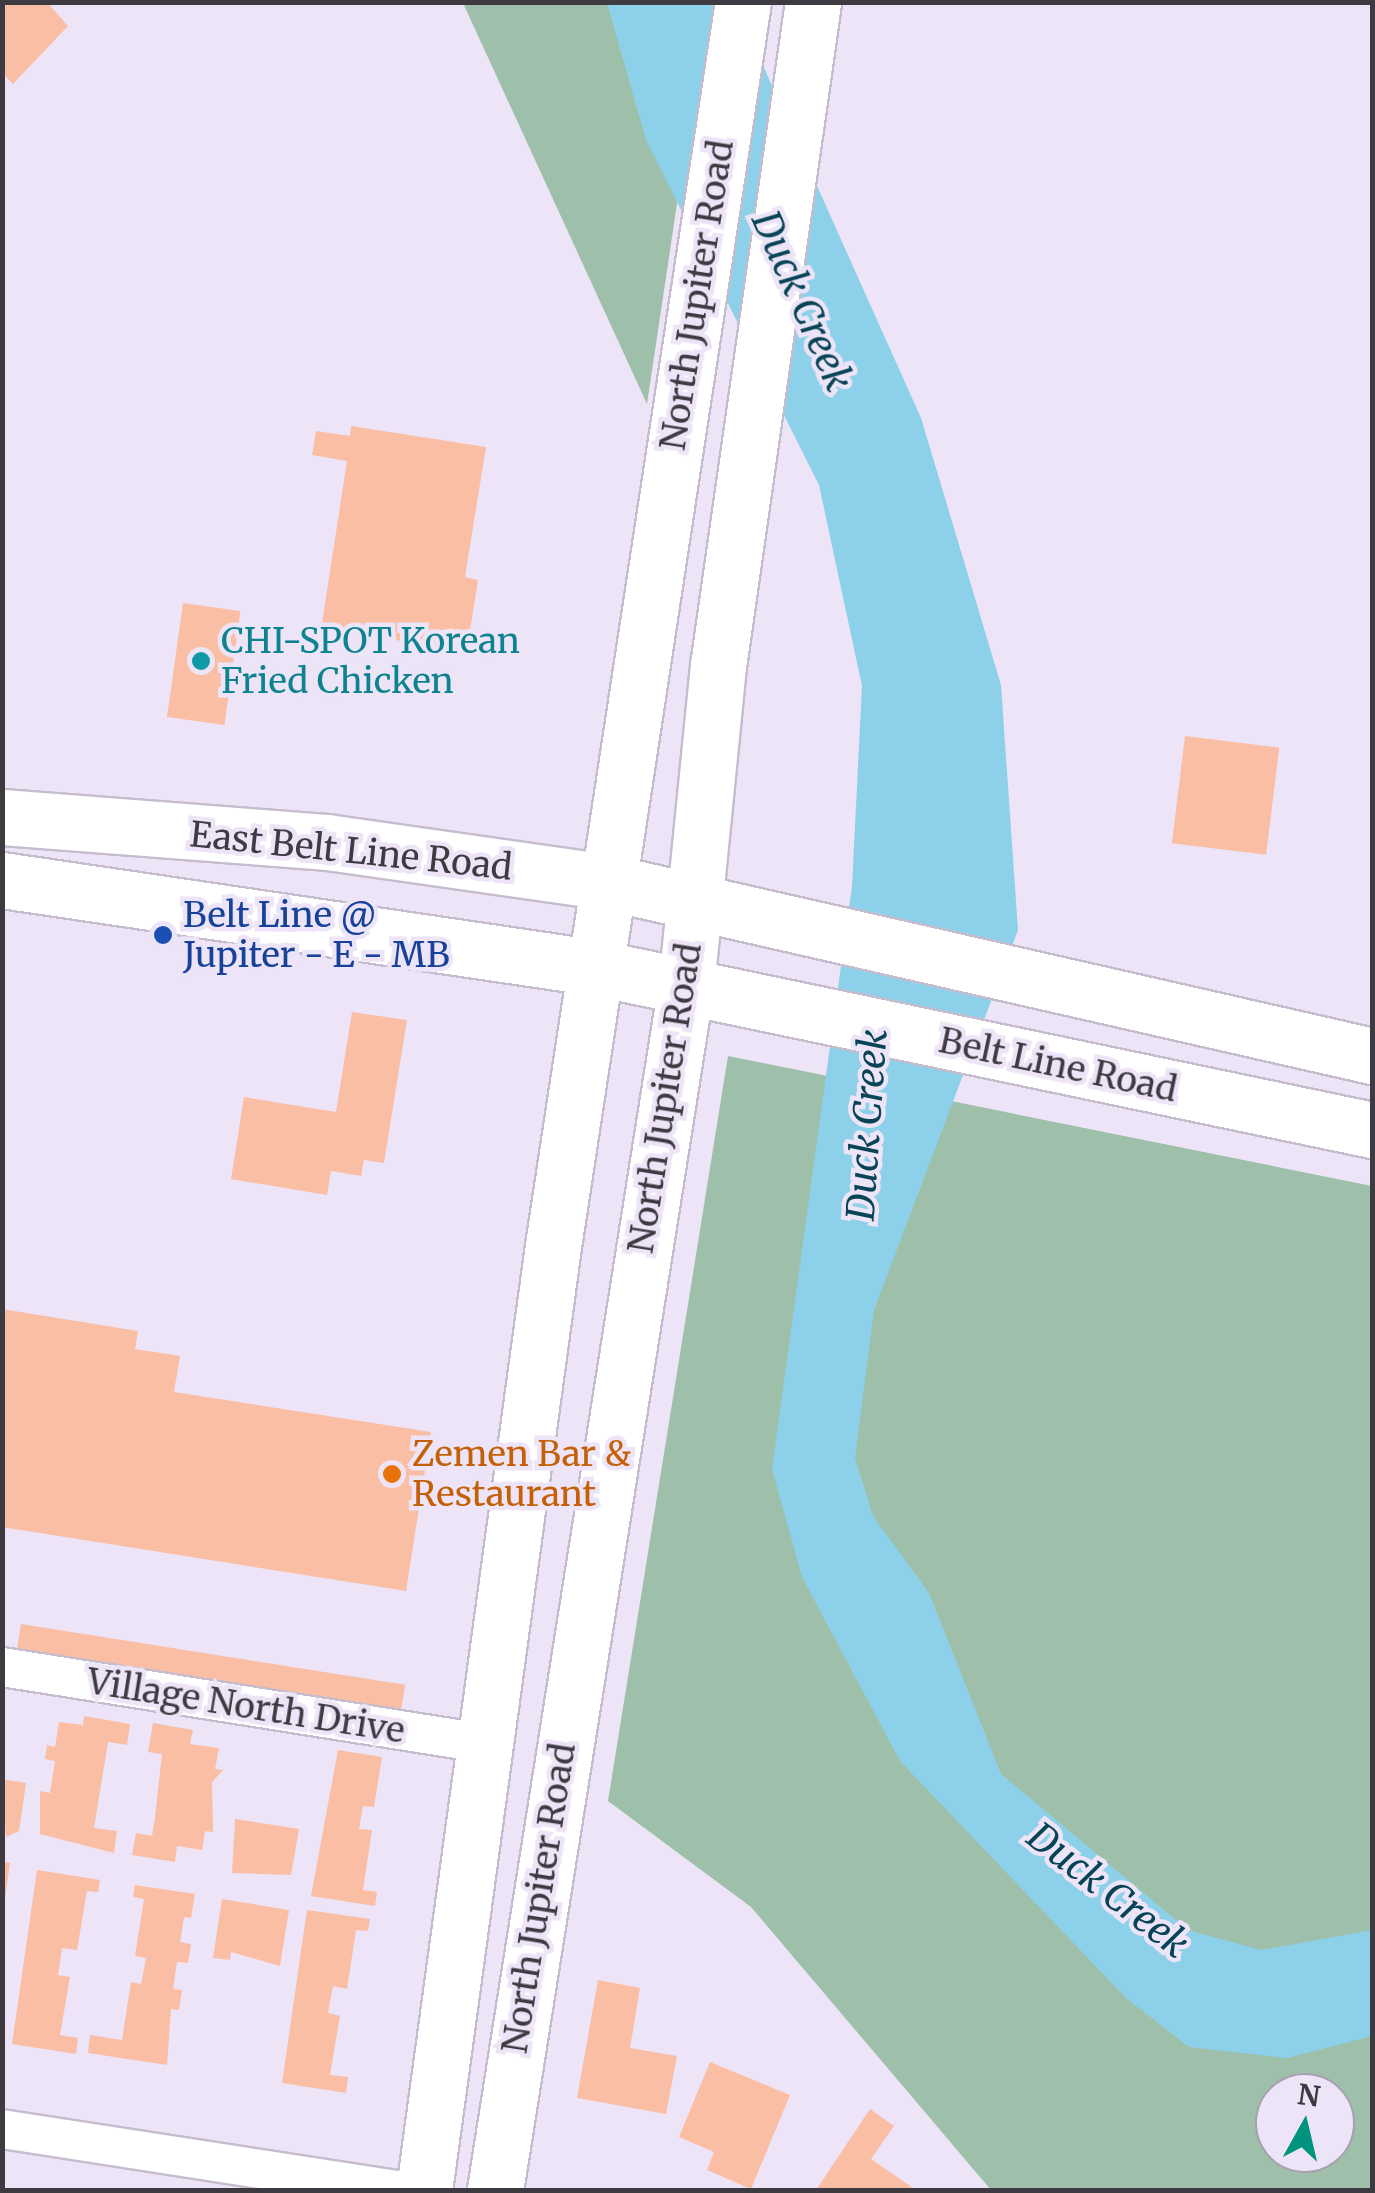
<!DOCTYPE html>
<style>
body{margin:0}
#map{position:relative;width:1375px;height:2193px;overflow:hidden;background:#ede4f7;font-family:Merriweather,serif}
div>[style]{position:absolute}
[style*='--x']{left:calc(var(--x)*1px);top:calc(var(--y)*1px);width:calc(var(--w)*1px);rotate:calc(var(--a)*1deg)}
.green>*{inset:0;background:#9ec0aa}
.water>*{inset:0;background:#8cd0ea}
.building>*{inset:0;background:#fabea5;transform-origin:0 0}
.roads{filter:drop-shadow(2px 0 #c5bcce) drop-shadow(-2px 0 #c5bcce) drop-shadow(0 2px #c5bcce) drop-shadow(0 -2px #c5bcce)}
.street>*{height:38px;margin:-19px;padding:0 19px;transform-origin:19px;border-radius:19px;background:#fff}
.primary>*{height:55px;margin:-27.5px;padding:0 27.5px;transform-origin:27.5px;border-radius:27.5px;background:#fff}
.dots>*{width:28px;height:28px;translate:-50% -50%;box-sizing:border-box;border:5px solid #ede4f7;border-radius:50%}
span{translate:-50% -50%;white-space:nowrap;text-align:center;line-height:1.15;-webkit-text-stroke:9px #ede4f7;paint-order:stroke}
.street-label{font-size:35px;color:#3e3a41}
.culture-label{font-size:35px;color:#0d838f}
.left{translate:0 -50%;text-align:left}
.transit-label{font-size:35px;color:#164399}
.food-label{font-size:35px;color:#c56008}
.water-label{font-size:38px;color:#074456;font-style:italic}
.frame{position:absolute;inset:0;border:5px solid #3e3a41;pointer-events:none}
.north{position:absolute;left:1255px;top:2073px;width:100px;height:100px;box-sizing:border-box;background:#ede4f7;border:2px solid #a7a0ae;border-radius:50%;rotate:8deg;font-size:28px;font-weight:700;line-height:40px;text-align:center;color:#3e3a41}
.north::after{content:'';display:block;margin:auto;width:35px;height:45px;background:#009380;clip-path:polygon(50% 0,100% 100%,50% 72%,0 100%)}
</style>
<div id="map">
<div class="green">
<i style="clip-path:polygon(463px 3px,707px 3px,647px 404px)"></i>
<i style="clip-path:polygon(evenodd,728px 1056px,1372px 1186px,1372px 2190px,991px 2190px,751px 1907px,608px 1801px,728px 1056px,1275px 2093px,1335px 2093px,1335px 2153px,1275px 2153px,1275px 2093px)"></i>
</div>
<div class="water">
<i style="clip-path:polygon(607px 3px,735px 3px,921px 418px,1001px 685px,1018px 930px,874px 1310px,855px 1458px,873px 1516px,929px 1593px,1001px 1774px,1188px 1930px,1261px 1950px,1372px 1930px,1372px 2036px,1287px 2058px,1189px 2047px,1126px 1998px,900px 1761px,802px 1577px,772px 1469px,852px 886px,862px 686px,819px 485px,646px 140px)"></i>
</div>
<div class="building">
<i style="clip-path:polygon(2px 2px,47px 2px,68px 26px,13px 84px,2px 73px)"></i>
<i style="clip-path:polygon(351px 426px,486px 447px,465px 577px,478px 580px,466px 656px,322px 623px,347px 461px,312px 455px,316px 431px,350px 436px)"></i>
<i style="left:183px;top:603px;width:58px;height:115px;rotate:8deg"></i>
<i style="left:1185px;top:736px;width:95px;height:108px;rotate:7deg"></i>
<i style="clip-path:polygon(352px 1012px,407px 1020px,384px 1163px,364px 1160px,361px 1176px,331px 1171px,327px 1195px,231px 1179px,244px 1097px,336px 1112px)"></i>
<i style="clip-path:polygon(2px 1309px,138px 1331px,135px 1349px,180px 1356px,174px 1392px,431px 1432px,406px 1591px,2px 1527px)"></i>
<i style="left:21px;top:1624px;width:389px;height:26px;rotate:9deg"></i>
<i style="clip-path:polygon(84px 1716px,130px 1724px,127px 1745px,108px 1742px,94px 1828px,117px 1831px,114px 1853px,40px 1834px,40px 1791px,50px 1793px,55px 1761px,45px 1759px,47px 1745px,55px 1747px,59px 1722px,83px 1725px)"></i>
<i style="clip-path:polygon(153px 1723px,193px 1730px,190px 1744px,219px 1748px,215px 1769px,223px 1770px,212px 1782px,213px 1832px,205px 1831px,202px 1850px,177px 1846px,175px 1862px,132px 1855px,136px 1833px,152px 1836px,155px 1817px,162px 1754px,148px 1752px)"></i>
<i style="clip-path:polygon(338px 1750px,382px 1757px,374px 1807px,363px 1806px,359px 1829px,372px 1830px,363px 1890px,377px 1892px,375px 1906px,311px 1896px)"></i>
<i style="clip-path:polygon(2px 1779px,26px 1783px,19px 1831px,6px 1837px)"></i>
<i style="clip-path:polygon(235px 1819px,299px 1829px,291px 1875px,232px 1873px)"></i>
<i style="clip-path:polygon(2px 1862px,10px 1863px,5px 1898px,2px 1897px)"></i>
<i style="clip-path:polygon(37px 1870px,100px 1880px,98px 1892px,87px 1891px,77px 1950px,62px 1948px,58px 1975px,70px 1977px,60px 2035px,78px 2038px,76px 2054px,12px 2044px)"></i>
<i style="clip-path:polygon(135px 1885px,195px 1894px,191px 1918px,184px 1917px,180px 1942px,191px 1944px,188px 1963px,177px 1962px,173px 1989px,182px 1990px,179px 2010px,171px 2009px,167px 2065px,88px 2053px,90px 2035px,122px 2040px,131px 1982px,141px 1984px,146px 1958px,135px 1956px,144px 1899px,133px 1897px)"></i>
<i style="clip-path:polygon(222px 1899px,289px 1910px,280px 1966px,231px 1952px,230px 1960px,213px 1958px)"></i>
<i style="clip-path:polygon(307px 1910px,370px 1919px,368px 1931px,356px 1930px,347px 1989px,333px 1986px,328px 2013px,340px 2016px,330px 2075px,348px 2077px,346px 2093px,282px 2083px)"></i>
<i style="clip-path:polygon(598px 1980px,640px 1988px,630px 2048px,677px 2056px,666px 2114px,577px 2098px)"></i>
<i style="clip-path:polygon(710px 2062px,790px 2095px,751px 2189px,707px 2170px,714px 2152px,679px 2137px)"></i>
<i style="clip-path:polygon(870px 2109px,894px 2126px,871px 2159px,916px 2190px,816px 2190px)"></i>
</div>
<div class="roads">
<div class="street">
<i style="--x:2;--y:1667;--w:493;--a:9"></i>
<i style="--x:2;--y:2129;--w:400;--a:8.8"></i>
</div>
<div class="primary">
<i style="--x:2;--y:817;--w:326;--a:4.4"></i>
<i style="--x:327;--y:842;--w:284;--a:8.1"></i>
<i style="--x:608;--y:882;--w:784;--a:12.83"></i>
<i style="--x:2;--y:880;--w:602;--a:8.4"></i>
<i style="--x:598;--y:968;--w:791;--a:11.82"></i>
<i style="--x:424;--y:2190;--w:953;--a:-82.22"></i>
<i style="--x:553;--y:1246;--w:1258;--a:-81.32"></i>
<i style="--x:495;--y:2190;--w:1219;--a:-80.99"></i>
<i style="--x:686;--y:986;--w:322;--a:-84.3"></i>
<i style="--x:718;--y:666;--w:671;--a:-81.86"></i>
</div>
</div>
<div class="dots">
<i style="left:201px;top:661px;background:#0f9aa8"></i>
<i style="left:163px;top:935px;background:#1a4fb4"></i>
<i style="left:392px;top:1474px;background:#e8710a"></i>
</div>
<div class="street-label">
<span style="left:697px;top:295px;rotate:-81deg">North Jupiter Road</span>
<span style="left:351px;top:851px;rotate:6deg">East Belt Line Road</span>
<span style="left:1058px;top:1065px;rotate:12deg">Belt Line Road</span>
<span style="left:665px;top:1098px;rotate:-81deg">North Jupiter Road</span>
<span style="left:246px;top:1706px;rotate:9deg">Village North Drive</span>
<span style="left:539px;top:1898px;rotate:-81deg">North Jupiter Road</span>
</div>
<div class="culture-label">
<span class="left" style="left:221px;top:661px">CHI-SPOT Korean<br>Fried Chicken</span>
</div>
<div class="transit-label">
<span class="left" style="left:183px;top:935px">Belt Line @<br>Jupiter - E - MB</span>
</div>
<div class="food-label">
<span class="left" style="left:412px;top:1474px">Zemen Bar &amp;<br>Restaurant</span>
</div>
<div class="water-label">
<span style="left:802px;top:301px;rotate:66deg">Duck Creek</span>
<span style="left:867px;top:1125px;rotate:-86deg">Duck Creek</span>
<span style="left:1108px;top:1890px;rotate:38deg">Duck Creek</span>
</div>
<div class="frame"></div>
<div class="north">N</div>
</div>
